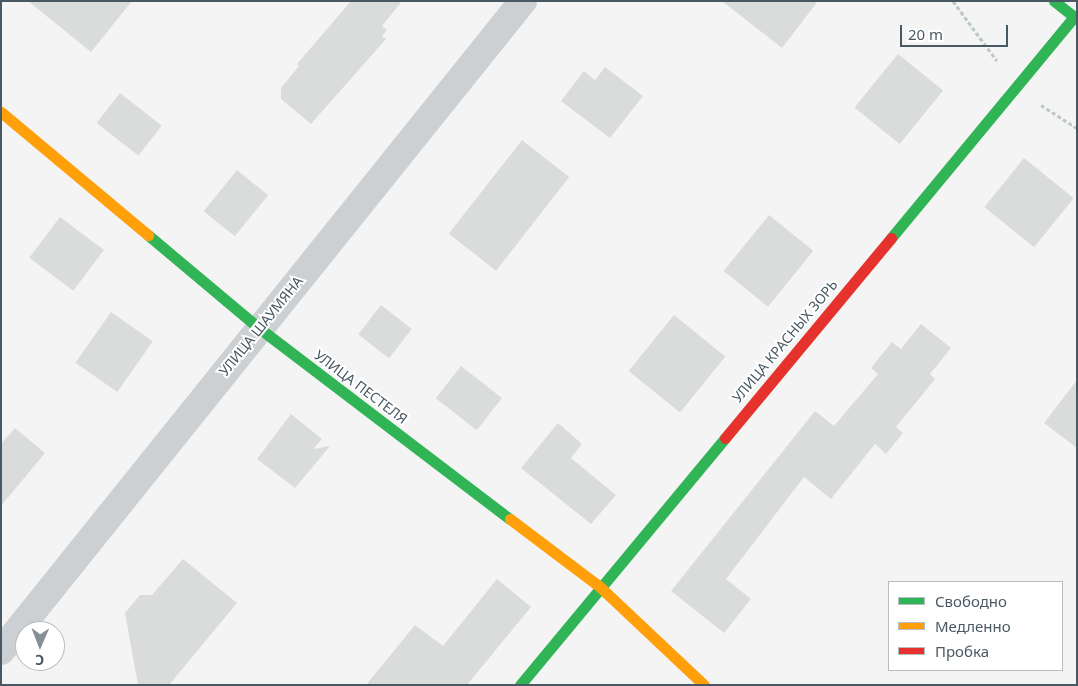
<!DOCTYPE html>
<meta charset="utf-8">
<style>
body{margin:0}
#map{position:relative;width:1078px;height:686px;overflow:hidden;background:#f4f4f4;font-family:"Noto Sans",sans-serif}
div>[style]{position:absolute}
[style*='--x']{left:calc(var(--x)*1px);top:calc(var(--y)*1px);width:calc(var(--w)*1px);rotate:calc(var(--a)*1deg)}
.building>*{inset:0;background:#dadcdc;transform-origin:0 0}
.path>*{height:3px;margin-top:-1.5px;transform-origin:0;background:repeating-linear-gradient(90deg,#bbc9c3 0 4px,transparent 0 6.5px)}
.street>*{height:28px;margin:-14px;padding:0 14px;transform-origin:14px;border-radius:14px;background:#cdd0d3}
.fast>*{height:11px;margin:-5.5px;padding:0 5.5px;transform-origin:5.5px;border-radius:5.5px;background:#30b455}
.slow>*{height:11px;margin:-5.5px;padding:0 5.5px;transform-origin:5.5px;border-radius:5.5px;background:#ff9f0a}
.jam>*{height:11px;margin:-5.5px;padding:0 5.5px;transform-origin:5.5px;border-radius:5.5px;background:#e5322d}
span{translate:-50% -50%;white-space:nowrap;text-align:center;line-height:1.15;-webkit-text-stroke:4px #fff;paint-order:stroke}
.street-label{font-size:14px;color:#485963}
.frame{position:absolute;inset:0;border:2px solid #485963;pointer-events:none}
.legend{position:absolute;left:888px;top:581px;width:175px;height:90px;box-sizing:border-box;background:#fff;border:1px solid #b6bdc1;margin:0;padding:6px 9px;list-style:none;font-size:15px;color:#485963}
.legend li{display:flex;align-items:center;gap:10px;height:25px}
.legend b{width:25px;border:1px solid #b6bdc1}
.north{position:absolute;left:15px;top:621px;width:50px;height:50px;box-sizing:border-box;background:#fff;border:1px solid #b6bdc1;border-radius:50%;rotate:181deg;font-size:14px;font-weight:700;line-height:20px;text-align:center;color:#485963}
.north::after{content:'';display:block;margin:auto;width:18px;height:22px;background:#848f96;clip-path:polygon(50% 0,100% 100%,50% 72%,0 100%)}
.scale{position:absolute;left:900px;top:25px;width:108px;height:22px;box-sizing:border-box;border:2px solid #485963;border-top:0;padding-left:6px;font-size:15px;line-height:18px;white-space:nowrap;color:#485963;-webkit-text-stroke:4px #fff;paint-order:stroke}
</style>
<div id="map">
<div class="building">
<i style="clip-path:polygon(28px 1px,132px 1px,91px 52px)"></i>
<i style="clip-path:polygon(351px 1px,402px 1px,382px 26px,387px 30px,382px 36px,386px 39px,311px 124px,281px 99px,281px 88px,299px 66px,297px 64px)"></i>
<i style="clip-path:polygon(722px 1px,818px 1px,782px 48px)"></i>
<i style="left:898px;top:54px;width:58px;height:69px;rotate:39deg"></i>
<i style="clip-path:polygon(605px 67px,643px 96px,610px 138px,561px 101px,584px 71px,595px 80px)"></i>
<i style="left:120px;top:93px;width:53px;height:38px;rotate:38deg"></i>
<i style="left:522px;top:140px;width:60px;height:119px;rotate:38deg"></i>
<i style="left:1024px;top:158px;width:64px;height:63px;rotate:39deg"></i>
<i style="left:237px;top:170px;width:40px;height:53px;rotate:39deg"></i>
<i style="left:769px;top:215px;width:57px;height:72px;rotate:39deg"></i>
<i style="left:60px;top:217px;width:55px;height:51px;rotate:37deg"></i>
<i style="left:381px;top:305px;width:39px;height:37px;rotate:38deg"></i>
<i style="left:111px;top:312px;width:51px;height:62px;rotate:35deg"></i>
<i style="left:674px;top:315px;width:66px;height:72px;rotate:39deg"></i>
<i style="clip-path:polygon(921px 324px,951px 348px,930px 374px,935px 379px,896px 427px,903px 433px,886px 454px,875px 444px,831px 499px,804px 477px,726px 579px,751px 599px,724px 633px,671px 591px,815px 411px,834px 426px,878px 374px,871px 368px,892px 342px,901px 349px)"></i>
<i style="left:461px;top:366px;width:52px;height:41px;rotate:38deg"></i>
<i style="clip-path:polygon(1077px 380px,1077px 448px,1044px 423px)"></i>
<i style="clip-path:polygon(291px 414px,322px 439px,313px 449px,330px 446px,295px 488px,257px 459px)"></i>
<i style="clip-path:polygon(558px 423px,582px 444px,571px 458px,616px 495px,591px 524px,521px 468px)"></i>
<i style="clip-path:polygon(15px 428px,45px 453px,1px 506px,1px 444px)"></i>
<i style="clip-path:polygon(183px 559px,237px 603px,169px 685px,138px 685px,125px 613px,140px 595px,152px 595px)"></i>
<i style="clip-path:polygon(497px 579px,531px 607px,467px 685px,366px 685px,415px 625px,443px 646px)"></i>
</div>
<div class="path">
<i style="--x:953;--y:1;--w:74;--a:53.7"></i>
<i style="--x:1041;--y:105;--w:43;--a:32.6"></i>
</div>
<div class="street">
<i style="--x:1;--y:651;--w:834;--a:-51.23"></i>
</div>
<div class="fast">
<i style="--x:1054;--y:1;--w:29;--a:38"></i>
<i style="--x:148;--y:235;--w:145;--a:40"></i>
<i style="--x:259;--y:328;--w:315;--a:37.3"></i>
<i style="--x:891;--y:238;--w:287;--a:-50.4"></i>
<i style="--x:520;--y:685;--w:321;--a:-50.3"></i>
</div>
<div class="slow">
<i style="--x:1;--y:112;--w:192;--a:39.9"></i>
<i style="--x:510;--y:519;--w:111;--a:37"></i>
<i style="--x:599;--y:586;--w:144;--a:43.3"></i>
</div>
<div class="jam">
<i style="--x:725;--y:438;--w:260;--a:-50.3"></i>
</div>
<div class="street-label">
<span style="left:261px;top:326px;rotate:-51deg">УЛИЦА ШАУМЯНА</span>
<span style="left:785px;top:341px;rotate:-50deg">УЛИЦА КРАСНЫХ ЗОРЬ</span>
<span style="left:361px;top:387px;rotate:37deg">УЛИЦА ПЕСТЕЛЯ</span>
</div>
<div class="frame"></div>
<ul class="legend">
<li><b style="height:6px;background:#30b455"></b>Свободно</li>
<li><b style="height:6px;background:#ff9f0a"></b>Медленно</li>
<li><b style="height:6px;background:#e5322d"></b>Пробка</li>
</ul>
<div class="north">С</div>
<div class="scale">20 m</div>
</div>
